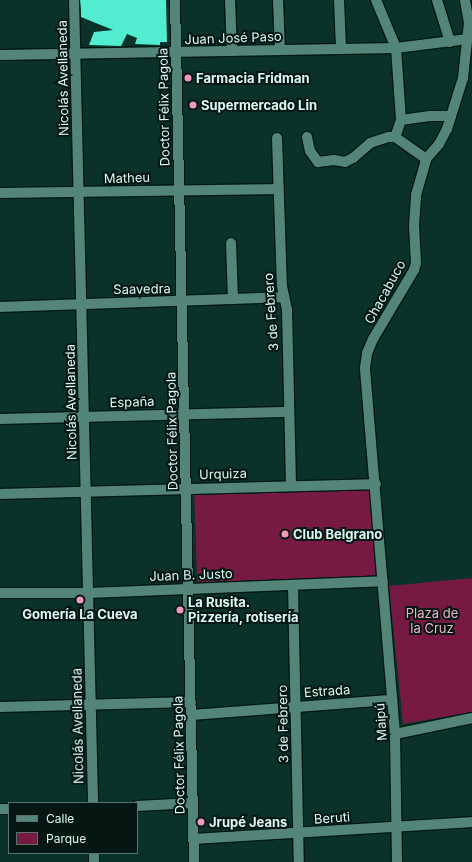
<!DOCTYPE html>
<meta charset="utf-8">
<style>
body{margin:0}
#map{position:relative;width:472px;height:862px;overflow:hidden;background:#0a322b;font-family:Inter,sans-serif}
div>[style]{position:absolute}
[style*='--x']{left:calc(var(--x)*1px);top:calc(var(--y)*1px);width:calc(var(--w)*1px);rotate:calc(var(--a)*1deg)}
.green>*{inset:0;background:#761943;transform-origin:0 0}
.building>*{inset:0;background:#52edd0}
.roads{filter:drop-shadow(1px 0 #001813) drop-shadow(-1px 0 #001813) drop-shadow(0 1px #001813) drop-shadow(0 -1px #001813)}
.minor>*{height:10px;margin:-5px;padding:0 5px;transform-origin:5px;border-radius:5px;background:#538579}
.dots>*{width:11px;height:11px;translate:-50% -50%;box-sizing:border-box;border:2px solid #041713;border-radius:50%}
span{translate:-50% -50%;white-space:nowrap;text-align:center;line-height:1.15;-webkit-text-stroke:4px #041713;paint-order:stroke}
.street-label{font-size:13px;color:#def8f1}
.poi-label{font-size:13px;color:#def8f1;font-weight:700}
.left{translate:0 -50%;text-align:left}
.park-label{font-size:13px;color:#f1b0c5}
.legend{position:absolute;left:8px;top:802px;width:130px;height:52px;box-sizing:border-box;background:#041713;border:1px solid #5b716c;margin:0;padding:5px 7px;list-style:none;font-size:12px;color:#def8f1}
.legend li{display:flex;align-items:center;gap:8px;height:20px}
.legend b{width:20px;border:1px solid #5b716c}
</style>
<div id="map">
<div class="green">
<i style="left:373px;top:487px;width:89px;height:179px;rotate:88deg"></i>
<i style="clip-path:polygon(472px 578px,472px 712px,403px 724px,389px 586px)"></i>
</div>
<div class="building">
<i style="clip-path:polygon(80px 0,166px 0,167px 42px,160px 42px,160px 45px,135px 44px,137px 38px,127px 34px,121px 46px,89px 45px,94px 32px,113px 30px,81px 17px)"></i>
</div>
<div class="roads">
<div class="minor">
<i style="--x:74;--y:0;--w:803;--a:88.64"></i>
<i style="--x:175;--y:0;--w:862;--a:88.74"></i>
<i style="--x:230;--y:0;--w:51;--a:87.8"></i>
<i style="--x:278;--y:0;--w:50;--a:87.7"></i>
<i style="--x:339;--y:0;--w:48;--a:87.6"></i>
<i style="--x:376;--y:0;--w:52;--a:67.4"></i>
<i style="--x:396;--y:48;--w:72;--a:86"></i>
<i style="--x:401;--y:120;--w:18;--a:109"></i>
<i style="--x:437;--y:0;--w:44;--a:72.8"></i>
<i style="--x:0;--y:55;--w:396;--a:-1"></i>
<i style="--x:396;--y:48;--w:72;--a:-7.2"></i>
<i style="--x:401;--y:120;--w:29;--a:-8"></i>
<i style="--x:430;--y:116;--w:21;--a:0"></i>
<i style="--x:307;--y:137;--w:14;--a:78"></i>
<i style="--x:310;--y:151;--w:14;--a:54"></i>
<i style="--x:318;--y:162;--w:16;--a:-7"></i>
<i style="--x:334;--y:160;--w:11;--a:10"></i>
<i style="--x:345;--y:162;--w:9;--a:-27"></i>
<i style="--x:353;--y:158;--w:23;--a:-41"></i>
<i style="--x:370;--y:143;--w:20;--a:-18"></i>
<i style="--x:389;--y:137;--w:6;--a:0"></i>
<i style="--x:395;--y:137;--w:38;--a:35"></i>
<i style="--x:277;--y:138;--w:148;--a:88.1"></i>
<i style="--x:282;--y:286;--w:24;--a:78"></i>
<i style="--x:287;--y:309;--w:176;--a:88.7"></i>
<i style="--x:0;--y:193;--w:278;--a:-0.8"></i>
<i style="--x:231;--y:243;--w:56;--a:88"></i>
<i style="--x:0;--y:307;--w:284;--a:-2"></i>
<i style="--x:0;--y:419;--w:288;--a:-1.4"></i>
<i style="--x:0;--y:494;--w:376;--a:-1.5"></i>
<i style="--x:293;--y:586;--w:276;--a:88.8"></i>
<i style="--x:0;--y:593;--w:88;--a:0"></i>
<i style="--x:88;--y:593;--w:295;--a:-2.3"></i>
<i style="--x:0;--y:707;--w:191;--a:-1.5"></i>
<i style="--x:191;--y:715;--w:202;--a:-4.3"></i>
<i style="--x:395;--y:734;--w:79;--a:-11.7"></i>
<i style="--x:137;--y:806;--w:56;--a:-3.1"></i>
<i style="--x:0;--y:809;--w:9;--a:0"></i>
<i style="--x:194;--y:839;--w:279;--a:-3.5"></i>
<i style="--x:94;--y:853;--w:9;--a:90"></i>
<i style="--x:397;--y:862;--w:128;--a:-90.9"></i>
<i style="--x:395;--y:734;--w:367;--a:-94.7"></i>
<i style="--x:365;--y:368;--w:15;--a:-82"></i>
<i style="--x:367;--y:353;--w:15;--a:-67"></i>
<i style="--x:373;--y:339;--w:80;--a:-59.3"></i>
<i style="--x:414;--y:270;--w:7;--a:-74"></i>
<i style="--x:416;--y:263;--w:37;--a:-93"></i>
<i style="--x:414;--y:226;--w:31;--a:-86"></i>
<i style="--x:416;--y:195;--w:37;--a:-74"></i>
<i style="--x:426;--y:159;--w:20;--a:-49"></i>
<i style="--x:439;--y:144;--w:17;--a:-62"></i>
<i style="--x:447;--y:129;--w:53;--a:-72.6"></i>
<i style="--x:463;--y:78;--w:55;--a:-83.8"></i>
<i style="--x:469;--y:23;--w:23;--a:-100"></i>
</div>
</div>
<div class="dots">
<i style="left:188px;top:78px;background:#f09ab7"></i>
<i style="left:193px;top:105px;background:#f09ab7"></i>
<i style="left:285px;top:534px;background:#f09ab7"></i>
<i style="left:80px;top:600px;background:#f09ab7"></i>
<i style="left:180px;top:610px;background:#f09ab7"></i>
<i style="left:201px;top:822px;background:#f09ab7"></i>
</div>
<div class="street-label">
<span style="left:233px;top:38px;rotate:-2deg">Juan José Paso</span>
<span style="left:63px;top:78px;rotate:-91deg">Nicolás Avellaneda</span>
<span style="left:164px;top:107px;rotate:-91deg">Doctor Félix Pagola</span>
<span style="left:127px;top:178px;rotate:-2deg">Matheu</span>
<span style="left:142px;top:289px;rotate:-1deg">Saavedra</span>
<span style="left:385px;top:292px;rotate:-61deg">Chacabuco</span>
<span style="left:271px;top:312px;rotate:-94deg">3 de Febrero</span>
<span style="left:71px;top:402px;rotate:-91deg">Nicolás Avellaneda</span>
<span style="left:132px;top:402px;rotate:-2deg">España</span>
<span style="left:172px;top:431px;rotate:-91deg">Doctor Félix Pagola</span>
<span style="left:223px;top:474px;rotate:-2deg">Urquiza</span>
<span style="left:191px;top:575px;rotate:-2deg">Juan B. Justo</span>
<span style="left:327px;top:691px;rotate:-4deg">Estrada</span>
<span style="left:381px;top:722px;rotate:-94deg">Maipú</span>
<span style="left:283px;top:724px;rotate:-91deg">3 de Febrero</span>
<span style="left:78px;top:726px;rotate:-91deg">Nicolás Avellaneda</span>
<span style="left:179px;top:755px;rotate:-91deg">Doctor Félix Pagola</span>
<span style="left:332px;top:818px;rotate:-4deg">Beruti</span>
</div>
<div class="poi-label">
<span class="left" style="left:196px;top:78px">Farmacia Fridman</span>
<span class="left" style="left:201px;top:105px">Supermercado Lin</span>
<span class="left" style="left:293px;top:534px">Club Belgrano</span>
<span class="left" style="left:188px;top:610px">La Rusita.<br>Pizzería, rotisería</span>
<span style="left:80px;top:614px">Gomería La Cueva</span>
<span class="left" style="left:209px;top:822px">Jrupé Jeans</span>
</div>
<div class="park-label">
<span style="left:432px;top:621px">Plaza de<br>la Cruz</span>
</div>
<ul class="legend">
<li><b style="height:5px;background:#538579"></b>Calle</li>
<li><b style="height:11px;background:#761943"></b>Parque</li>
</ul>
</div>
